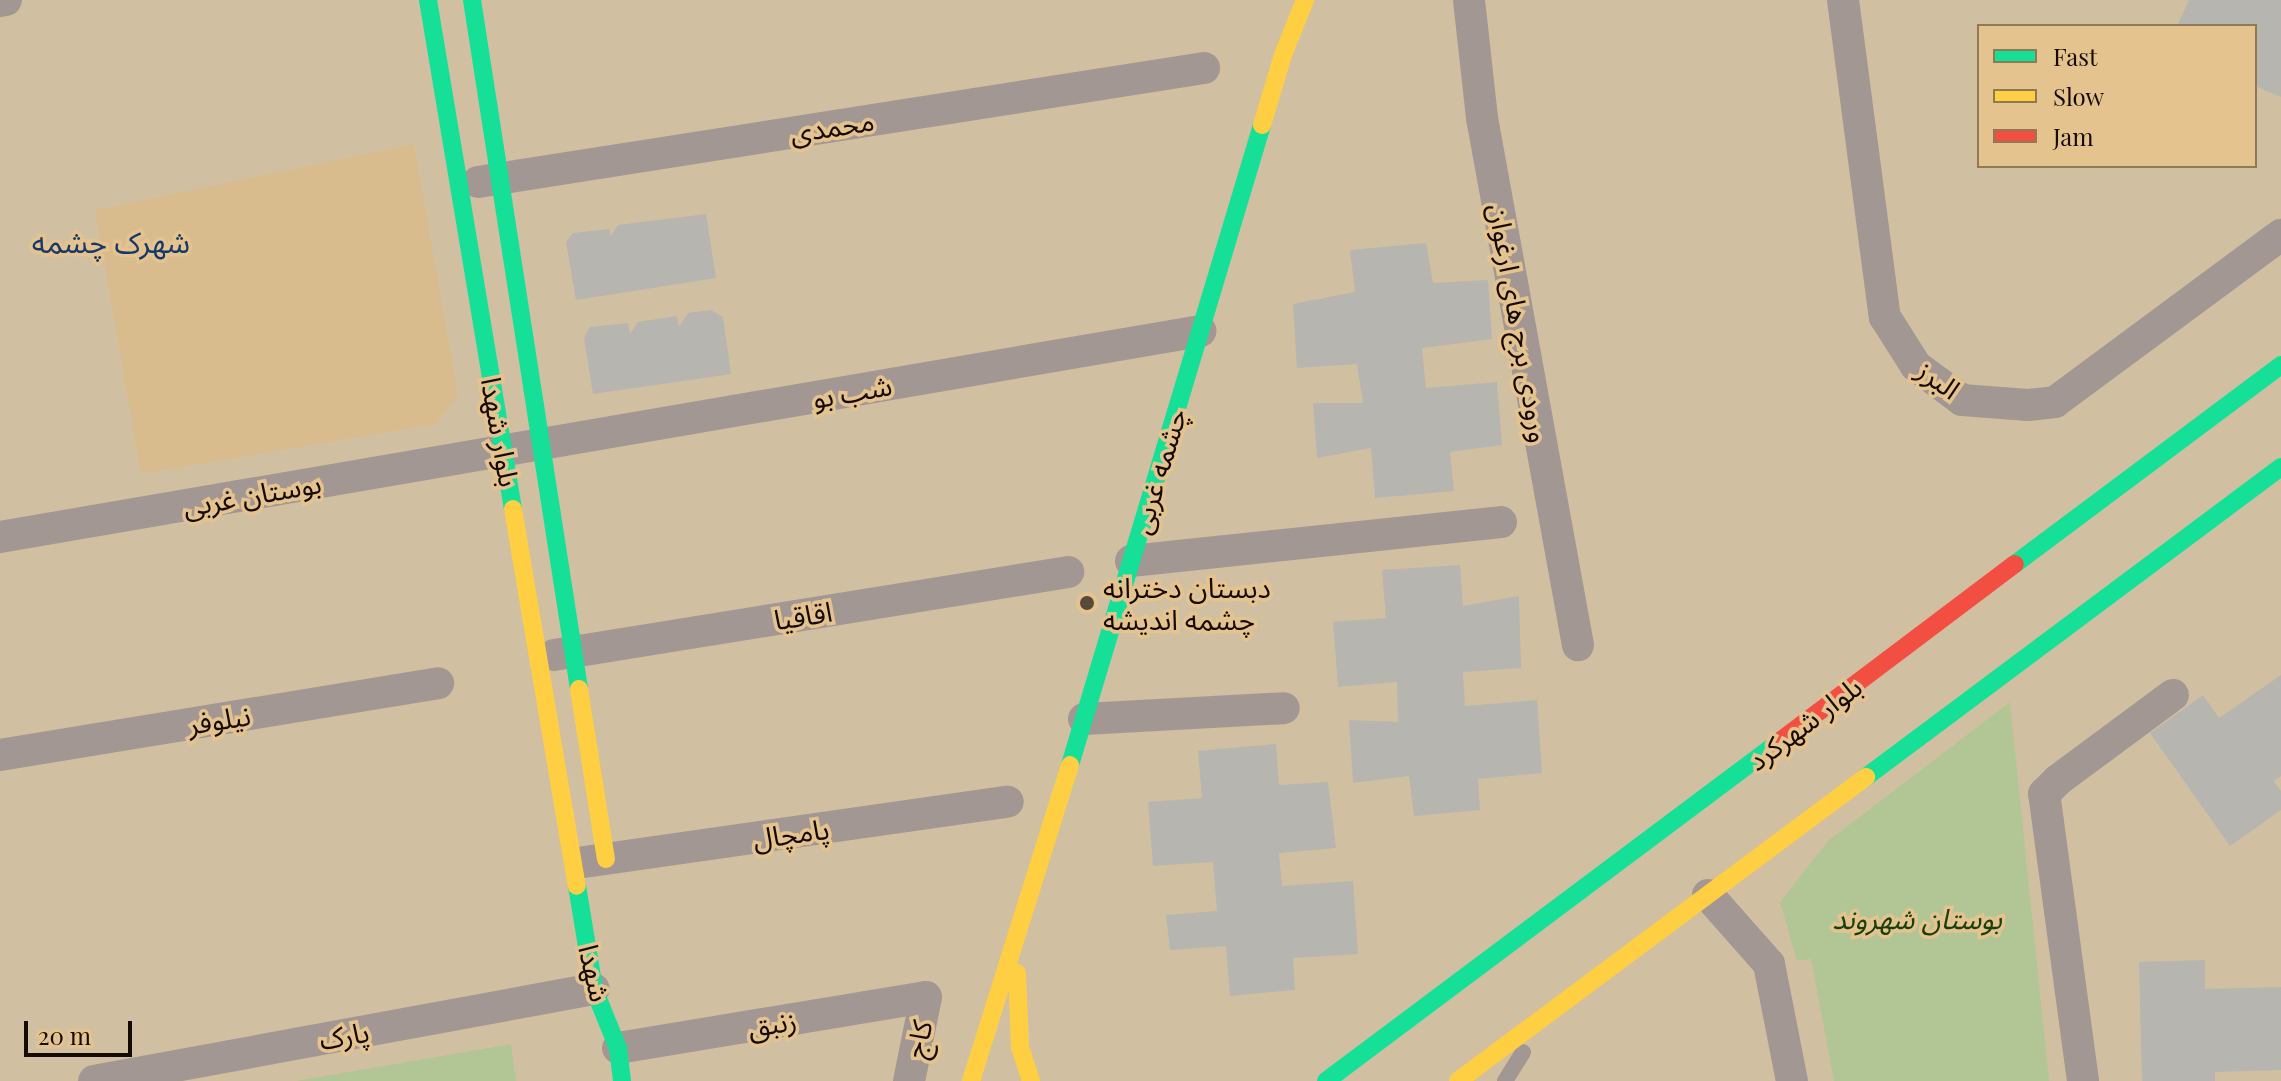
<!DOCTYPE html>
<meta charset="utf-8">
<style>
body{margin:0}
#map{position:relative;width:2281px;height:1081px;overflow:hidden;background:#d1bfa2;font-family:"Playfair Display","Noto Sans Arabic",serif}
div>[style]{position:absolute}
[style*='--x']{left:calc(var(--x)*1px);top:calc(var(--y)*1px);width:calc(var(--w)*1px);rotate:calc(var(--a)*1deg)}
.built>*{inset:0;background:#d9bc8e}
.green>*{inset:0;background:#b2c695}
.building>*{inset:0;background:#b7b5b0}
.lane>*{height:16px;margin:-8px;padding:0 8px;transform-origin:8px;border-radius:8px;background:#a39793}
.street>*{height:32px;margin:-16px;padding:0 16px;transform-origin:16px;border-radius:16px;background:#a39793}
.fast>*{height:18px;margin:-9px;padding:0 9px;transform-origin:9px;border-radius:9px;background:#16e098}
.slow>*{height:18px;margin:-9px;padding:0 9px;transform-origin:9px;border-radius:9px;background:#ffcf43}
.jam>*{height:18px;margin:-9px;padding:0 9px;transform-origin:9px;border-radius:9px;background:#f24e42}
.dots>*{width:22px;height:22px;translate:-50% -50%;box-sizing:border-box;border:4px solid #e5c38e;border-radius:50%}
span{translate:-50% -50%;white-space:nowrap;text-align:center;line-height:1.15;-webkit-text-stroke:7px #e5c38e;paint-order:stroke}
.street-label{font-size:28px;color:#160b00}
.poi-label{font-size:28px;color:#160b00}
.left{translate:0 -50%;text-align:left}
.park-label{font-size:28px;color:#184009;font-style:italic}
.neighbourhood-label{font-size:30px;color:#15386d}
.legend{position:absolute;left:1977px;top:24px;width:280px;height:144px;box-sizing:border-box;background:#e5c38e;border:2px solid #927955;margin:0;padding:10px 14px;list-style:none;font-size:24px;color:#160b00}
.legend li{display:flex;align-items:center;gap:16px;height:40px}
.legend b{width:40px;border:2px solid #927955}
.scale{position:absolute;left:24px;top:1021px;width:108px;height:36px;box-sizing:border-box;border:4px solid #160b00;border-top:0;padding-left:10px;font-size:24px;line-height:28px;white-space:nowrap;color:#160b00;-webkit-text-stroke:6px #e5c38e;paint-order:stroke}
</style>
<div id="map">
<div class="built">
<i style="clip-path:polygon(414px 144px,458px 395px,436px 424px,141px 474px,95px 210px)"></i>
</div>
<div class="green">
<i style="clip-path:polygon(2010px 702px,2049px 1081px,1834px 1081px,1811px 959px,1797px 961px,1780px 902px,1828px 841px)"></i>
<i style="clip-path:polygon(511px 1044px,516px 1081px,296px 1081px)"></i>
</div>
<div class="building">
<i style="clip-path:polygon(2189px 0,2281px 0,2281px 97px,2255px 86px,2255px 26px,2177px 26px)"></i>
<i style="clip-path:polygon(706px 214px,716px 278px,576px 300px,566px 242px,573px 233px,610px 229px,610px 237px,618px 225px)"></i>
<i style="clip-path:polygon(1426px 243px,1433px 283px,1488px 280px,1492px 339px,1422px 348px,1426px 388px,1497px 382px,1502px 445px,1450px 452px,1454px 491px,1375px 498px,1371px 448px,1317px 458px,1313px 403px,1363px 403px,1357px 364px,1297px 368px,1293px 304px,1355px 292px,1350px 250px)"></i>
<i style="clip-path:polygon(711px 310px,723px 317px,731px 374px,593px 394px,584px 338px,590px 327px,628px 323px,630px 334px,638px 322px,677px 316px,679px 327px,688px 313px)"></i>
<i style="clip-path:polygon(1460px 565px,1463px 606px,1519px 596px,1521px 668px,1463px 672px,1465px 706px,1537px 700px,1542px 773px,1478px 779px,1480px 810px,1414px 816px,1409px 776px,1353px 783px,1349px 720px,1398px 722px,1397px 682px,1338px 687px,1333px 622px,1386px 618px,1382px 570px)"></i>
<i style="clip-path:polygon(2281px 675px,2281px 776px,2274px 781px,2281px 791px,2281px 810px,2230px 846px,2150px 733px,2203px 695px,2219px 718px)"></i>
<i style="clip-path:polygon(1276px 744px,1279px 785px,1328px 782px,1336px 848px,1279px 853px,1282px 886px,1353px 881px,1358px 954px,1293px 958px,1295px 990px,1230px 996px,1226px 946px,1170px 950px,1166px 915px,1217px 911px,1213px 862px,1153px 866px,1148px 802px,1202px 798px,1198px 751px)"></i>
<i style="clip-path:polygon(2205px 960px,2205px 989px,2281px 987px,2281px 1070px,2215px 1072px,2215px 1081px,2142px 1081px,2139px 962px)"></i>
</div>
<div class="lane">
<i style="--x:1505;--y:1081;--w:34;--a:-58"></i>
</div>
<div class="street">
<i style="--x:1469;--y:0;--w:119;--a:83.7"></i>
<i style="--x:1482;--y:118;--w:536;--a:79.68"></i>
<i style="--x:1843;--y:0;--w:320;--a:82.5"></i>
<i style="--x:1885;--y:317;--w:58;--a:57.7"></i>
<i style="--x:1916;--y:366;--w:57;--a:36.5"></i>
<i style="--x:1962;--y:400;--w:66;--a:4.3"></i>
<i style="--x:2028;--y:405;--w:27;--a:-6"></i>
<i style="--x:2055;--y:402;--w:281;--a:-36.5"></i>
<i style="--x:0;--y:1;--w:6;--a:-9"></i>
<i style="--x:478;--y:182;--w:735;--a:-8.92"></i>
<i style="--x:0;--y:537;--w:1218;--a:-9.74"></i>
<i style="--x:1131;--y:561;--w:372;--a:-6"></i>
<i style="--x:554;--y:655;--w:521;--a:-9.17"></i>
<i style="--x:1084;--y:719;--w:200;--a:-3.1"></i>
<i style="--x:0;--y:755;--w:444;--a:-9.3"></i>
<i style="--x:584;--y:862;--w:428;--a:-8.1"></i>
<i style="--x:1708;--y:895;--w:92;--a:48.5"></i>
<i style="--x:1769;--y:964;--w:119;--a:78.9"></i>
<i style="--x:618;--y:1048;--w:312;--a:-9.4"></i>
<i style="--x:926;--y:997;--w:86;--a:101.4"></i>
<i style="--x:94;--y:1081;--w:508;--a:-10.43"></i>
<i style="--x:2083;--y:1081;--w:290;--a:-97.7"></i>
<i style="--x:2044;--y:794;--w:20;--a:-45"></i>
<i style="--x:2058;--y:780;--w:143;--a:-36.5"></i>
</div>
<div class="fast">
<i style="--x:428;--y:0;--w:516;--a:80.52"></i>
<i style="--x:472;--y:0;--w:697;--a:81.17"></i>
<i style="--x:2015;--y:564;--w:332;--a:-36.8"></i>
<i style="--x:1070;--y:765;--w:668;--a:-73.3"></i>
<i style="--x:1866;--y:777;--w:518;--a:-36.76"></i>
<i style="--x:577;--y:886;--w:104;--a:80.6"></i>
<i style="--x:594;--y:989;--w:64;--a:67.9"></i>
<i style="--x:618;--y:1048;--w:33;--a:83"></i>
<i style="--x:1326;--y:1081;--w:562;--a:-36.83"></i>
</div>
<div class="slow">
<i style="--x:1262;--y:125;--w:73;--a:-73.3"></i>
<i style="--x:1283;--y:55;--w:59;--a:-68.2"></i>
<i style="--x:513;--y:509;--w:382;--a:80.4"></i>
<i style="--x:579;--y:689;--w:172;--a:81"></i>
<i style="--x:1017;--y:973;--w:74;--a:87.7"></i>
<i style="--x:1020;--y:1047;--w:36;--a:72"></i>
<i style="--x:971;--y:1081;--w:331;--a:-72.6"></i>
<i style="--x:1458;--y:1081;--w:509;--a:-36.69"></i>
</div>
<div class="jam">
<i style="--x:1776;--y:744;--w:299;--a:-37"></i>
</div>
<div class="dots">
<i style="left:1087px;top:603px;background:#574a39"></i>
</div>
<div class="street-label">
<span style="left:832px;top:126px;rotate:-9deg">محمدی</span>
<span style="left:1520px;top:323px;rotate:80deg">ورودی برج های ارغوان</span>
<span style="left:1939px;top:379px;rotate:36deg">البرز</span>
<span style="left:852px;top:391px;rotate:-10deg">شب بو</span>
<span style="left:501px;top:432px;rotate:80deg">بلوار شهدا</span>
<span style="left:1158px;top:471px;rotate:-73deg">چشمه غربی</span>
<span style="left:252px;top:494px;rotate:-10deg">بوستان غربی</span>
<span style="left:803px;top:615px;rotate:-9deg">اقاقیا</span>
<span style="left:219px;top:719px;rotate:-9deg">نیلوفر</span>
<span style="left:1804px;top:723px;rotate:-37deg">بلوار شهرکرد</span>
<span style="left:791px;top:833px;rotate:-8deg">پامچال</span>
<span style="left:595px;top:973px;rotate:77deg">شهدا</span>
<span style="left:772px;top:1023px;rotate:-9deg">زنبق</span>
<span style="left:344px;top:1035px;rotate:-10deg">پارک</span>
<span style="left:918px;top:1039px;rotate:-78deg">کاج</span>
</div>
<div class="poi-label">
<span class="left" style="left:1103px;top:603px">دبستان دخترانه<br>چشمه اندیشه</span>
</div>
<div class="park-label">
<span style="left:1917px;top:918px">بوستان شهروند</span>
</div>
<div class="neighbourhood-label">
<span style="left:111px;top:241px">شهرک چشمه</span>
</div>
<ul class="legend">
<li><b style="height:10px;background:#16e098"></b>Fast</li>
<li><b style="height:10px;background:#ffcf43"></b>Slow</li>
<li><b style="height:10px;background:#f24e42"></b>Jam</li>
</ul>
<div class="scale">20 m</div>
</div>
